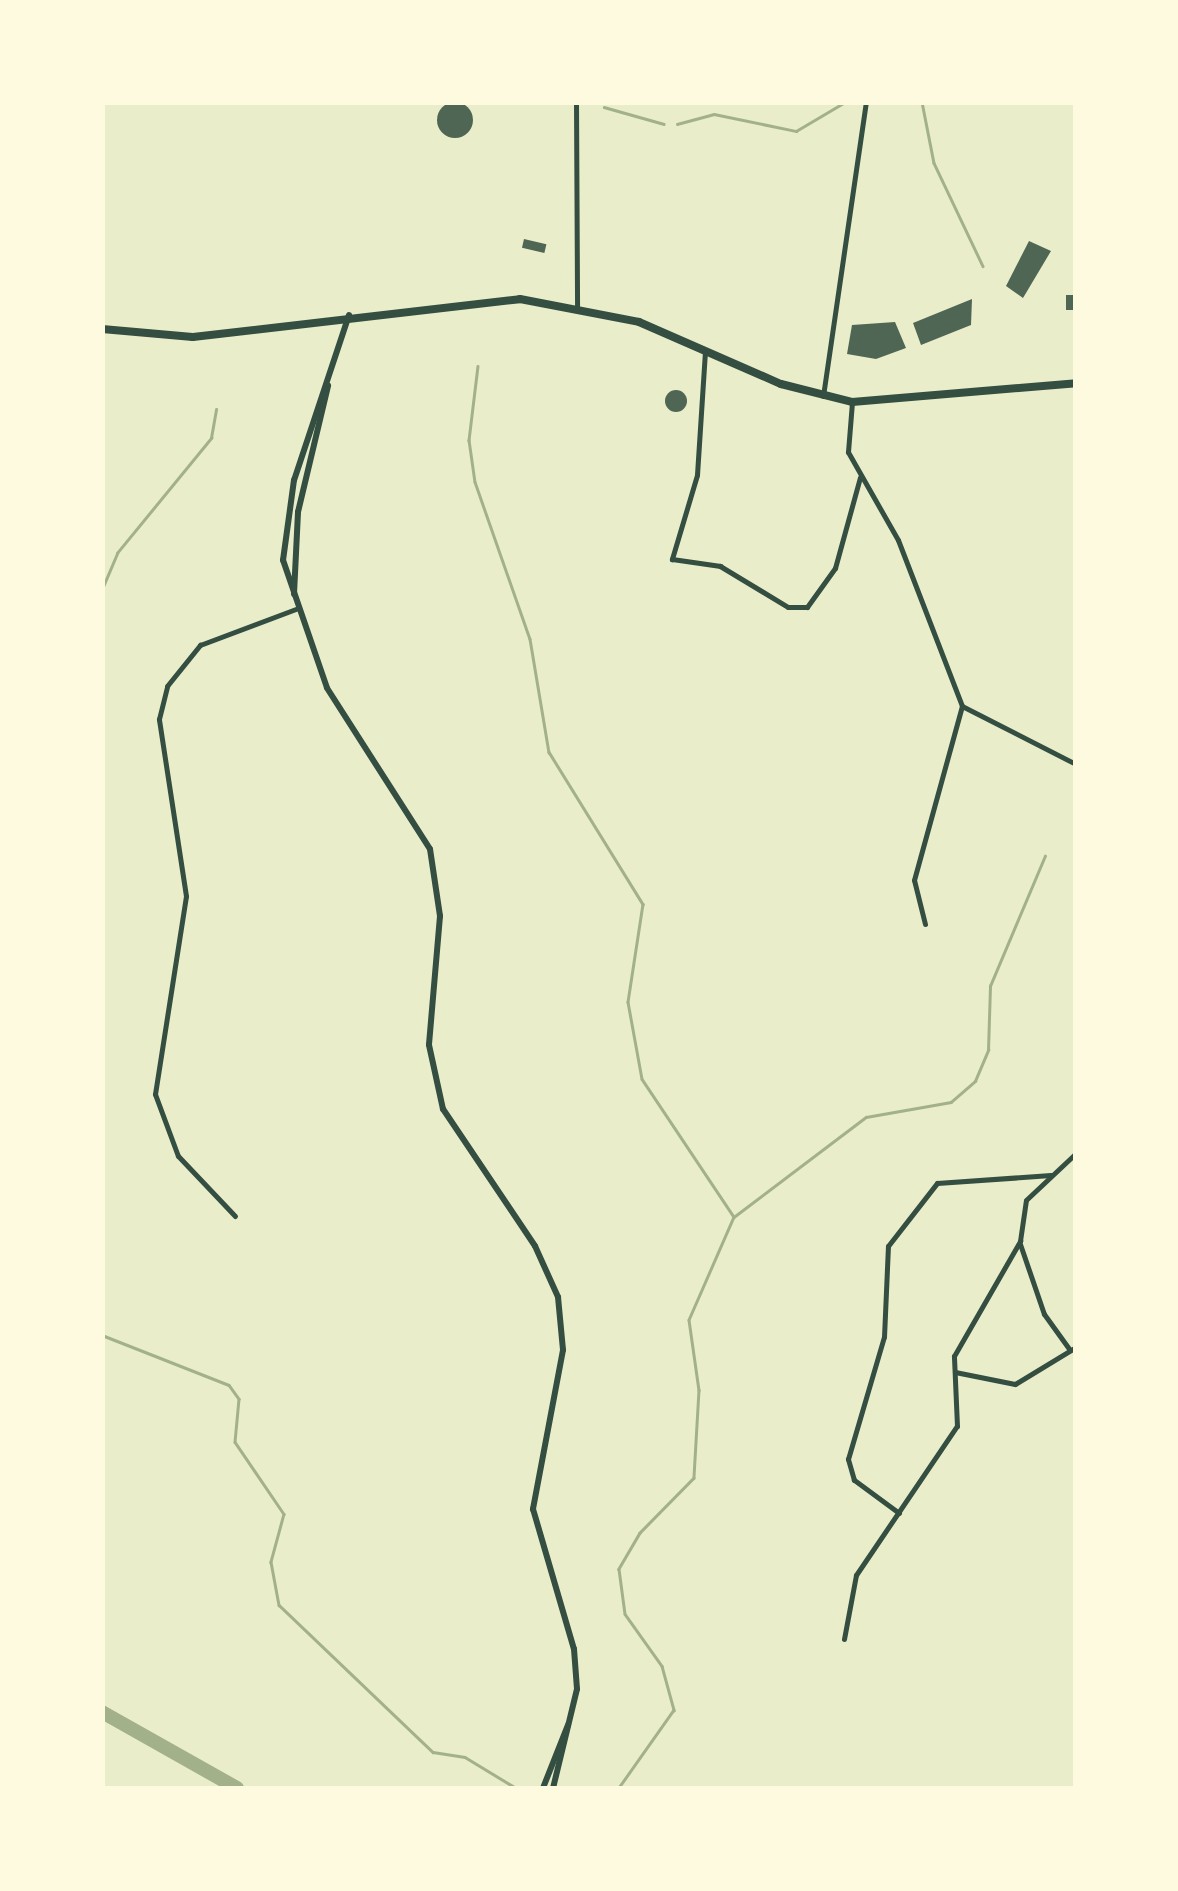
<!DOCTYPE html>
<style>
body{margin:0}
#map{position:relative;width:1178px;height:1891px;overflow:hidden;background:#e9edc9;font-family:Quicksand,sans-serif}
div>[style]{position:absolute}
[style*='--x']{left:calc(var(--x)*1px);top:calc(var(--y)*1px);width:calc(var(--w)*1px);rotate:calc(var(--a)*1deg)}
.stream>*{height:2.5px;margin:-1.25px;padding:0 1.25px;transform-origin:1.25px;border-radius:1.25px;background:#a3b18a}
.river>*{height:14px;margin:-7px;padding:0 7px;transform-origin:7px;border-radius:7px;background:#a3b18a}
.building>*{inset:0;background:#4f6655;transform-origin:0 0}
.round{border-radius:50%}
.minor>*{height:5px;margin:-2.5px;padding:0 2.5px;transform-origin:2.5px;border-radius:2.5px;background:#344e41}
.tertiary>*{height:6px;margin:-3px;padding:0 3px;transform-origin:3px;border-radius:3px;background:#344e41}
.primary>*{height:8px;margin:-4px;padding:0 4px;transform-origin:4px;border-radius:4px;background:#344e41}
span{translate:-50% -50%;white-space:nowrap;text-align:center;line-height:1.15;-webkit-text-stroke:10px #fefae0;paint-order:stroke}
.frame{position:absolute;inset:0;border:105px solid #fefae0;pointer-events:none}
</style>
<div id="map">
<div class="stream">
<i style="--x:922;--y:102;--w:62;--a:78.9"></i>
<i style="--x:934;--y:163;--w:114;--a:64.6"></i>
<i style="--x:604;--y:107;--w:62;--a:15.8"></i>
<i style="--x:677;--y:124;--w:38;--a:-15"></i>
<i style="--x:714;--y:114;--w:84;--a:11.7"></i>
<i style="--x:796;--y:131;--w:57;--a:-30.6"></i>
<i style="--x:478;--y:366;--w:75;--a:96.9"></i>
<i style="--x:469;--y:440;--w:42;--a:81.9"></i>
<i style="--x:475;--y:482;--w:166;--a:70.7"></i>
<i style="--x:530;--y:639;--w:115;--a:80.5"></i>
<i style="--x:549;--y:752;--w:179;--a:58.3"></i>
<i style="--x:643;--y:904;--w:99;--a:98.7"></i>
<i style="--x:628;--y:1002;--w:78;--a:79.7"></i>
<i style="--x:642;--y:1079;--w:166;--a:56.3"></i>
<i style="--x:734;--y:1217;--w:112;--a:113.6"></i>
<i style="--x:689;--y:1320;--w:71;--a:81.9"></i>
<i style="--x:699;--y:1390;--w:88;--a:93.3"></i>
<i style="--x:694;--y:1478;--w:77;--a:134.5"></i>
<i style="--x:640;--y:1533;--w:42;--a:120.3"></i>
<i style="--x:619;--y:1569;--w:45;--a:82.4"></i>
<i style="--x:625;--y:1614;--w:64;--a:54.6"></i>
<i style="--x:662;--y:1666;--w:46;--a:74.7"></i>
<i style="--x:674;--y:1710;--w:95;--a:125.2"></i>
<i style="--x:102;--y:589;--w:39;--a:-67"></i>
<i style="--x:117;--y:553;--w:149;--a:-50.7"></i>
<i style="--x:211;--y:438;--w:29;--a:-80"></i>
<i style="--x:735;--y:1216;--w:164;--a:-37.1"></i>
<i style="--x:866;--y:1117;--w:86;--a:-10"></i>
<i style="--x:951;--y:1102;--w:32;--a:-41"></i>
<i style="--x:975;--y:1081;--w:34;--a:-67"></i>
<i style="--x:988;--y:1050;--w:64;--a:-88.2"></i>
<i style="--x:990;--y:986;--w:141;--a:-67.1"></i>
<i style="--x:102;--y:1335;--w:136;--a:21.5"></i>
<i style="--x:229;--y:1385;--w:17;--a:54"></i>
<i style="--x:239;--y:1399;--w:43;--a:95.3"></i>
<i style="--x:235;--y:1442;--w:87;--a:55.8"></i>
<i style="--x:284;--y:1514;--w:50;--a:105.2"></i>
<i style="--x:271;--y:1562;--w:44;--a:79.5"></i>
<i style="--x:279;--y:1605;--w:213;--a:43.7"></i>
<i style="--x:433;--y:1752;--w:32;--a:9"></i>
<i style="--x:465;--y:1757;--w:60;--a:31.3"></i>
</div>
<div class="river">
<i style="--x:102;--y:1712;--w:155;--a:29.4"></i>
</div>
<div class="building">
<i class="round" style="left:437px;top:102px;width:36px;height:36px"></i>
<i style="left:524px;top:239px;width:23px;height:9px;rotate:13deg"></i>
<i style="clip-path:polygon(1029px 241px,1051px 251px,1023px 298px,1006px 286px)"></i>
<i style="left:1066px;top:295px;width:10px;height:15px"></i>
<i style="clip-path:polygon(972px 299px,971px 325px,921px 345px,913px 323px)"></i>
<i style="clip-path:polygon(895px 322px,906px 348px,876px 359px,847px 354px,852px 325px)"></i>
<i class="round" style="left:665px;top:390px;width:22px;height:22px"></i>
</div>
<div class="minor">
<i style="--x:576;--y:102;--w:204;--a:89.7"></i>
<i style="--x:705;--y:351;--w:124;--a:93.7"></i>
<i style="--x:697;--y:475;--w:88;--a:106.6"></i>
<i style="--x:672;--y:559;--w:49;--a:8.3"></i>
<i style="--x:720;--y:566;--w:79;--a:31.1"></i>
<i style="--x:788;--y:607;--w:19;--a:0"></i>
<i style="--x:807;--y:607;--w:48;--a:-54.3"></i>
<i style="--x:835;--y:568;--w:94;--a:-74.6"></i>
<i style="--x:823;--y:396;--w:297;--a:-81.7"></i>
<i style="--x:852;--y:402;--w:50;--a:94.6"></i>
<i style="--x:848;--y:452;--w:101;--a:60.4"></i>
<i style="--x:898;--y:540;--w:178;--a:68.9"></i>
<i style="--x:962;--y:706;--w:128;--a:27"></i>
<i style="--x:925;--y:924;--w:45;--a:-104"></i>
<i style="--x:914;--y:880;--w:180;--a:-74.6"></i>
<i style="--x:235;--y:1216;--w:83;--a:-133.5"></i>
<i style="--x:178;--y:1156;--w:66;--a:-110.4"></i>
<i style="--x:155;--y:1094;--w:200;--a:-81.1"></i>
<i style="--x:186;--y:896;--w:179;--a:-98.7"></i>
<i style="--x:159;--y:719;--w:34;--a:-76"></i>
<i style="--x:167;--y:686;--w:53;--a:-51.2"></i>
<i style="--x:200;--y:645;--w:103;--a:-20.6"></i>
<i style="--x:1020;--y:1244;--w:74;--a:71.1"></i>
<i style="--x:1044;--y:1314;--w:44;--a:54.2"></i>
<i style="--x:955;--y:1372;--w:61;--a:11.3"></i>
<i style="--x:1015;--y:1384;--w:71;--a:-31.2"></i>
<i style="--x:899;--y:1513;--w:56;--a:-143.7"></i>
<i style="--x:854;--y:1480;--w:22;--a:-106"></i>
<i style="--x:848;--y:1459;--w:127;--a:-73.6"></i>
<i style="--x:884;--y:1337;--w:91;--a:-87.5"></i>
<i style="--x:888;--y:1246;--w:80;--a:-52.1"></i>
<i style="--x:937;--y:1183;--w:114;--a:-4"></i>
<i style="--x:844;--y:1639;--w:65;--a:-79.4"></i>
<i style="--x:856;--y:1575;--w:180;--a:-55.9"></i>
<i style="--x:957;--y:1426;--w:70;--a:-92.5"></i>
<i style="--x:954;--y:1356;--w:133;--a:-60.1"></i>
<i style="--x:1020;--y:1241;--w:41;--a:-81.7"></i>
<i style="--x:1026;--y:1200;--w:69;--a:-43.2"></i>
</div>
<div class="tertiary">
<i style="--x:349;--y:315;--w:174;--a:108.4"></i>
<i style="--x:294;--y:480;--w:81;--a:97.8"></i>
<i style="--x:283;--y:560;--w:135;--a:71"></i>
<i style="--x:327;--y:688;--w:191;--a:57.4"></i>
<i style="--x:430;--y:849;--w:68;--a:81.5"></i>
<i style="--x:440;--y:916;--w:129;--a:94.9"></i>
<i style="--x:429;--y:1045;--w:66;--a:77.7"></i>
<i style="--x:443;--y:1109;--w:165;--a:56.1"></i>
<i style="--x:535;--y:1246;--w:56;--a:65.7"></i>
<i style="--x:558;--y:1297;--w:53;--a:84.6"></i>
<i style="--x:563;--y:1350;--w:162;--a:100.7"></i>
<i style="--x:533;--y:1509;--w:146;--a:73.7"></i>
<i style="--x:574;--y:1649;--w:40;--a:85.7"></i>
<i style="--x:577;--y:1689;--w:102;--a:103.6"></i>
<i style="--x:294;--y:594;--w:82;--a:-87.2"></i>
<i style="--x:298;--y:512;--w:130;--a:-76.6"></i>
<i style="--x:543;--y:1788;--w:68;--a:-68.4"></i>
</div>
<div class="primary">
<i style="--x:102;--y:329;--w:91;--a:5"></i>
<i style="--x:193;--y:337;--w:329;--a:-6.6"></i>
<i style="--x:520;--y:299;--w:121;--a:10.9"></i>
<i style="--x:639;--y:322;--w:155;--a:23.6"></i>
<i style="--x:781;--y:384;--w:73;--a:14.2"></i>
<i style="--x:852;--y:402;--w:225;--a:-4.8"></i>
</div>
<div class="frame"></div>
</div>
